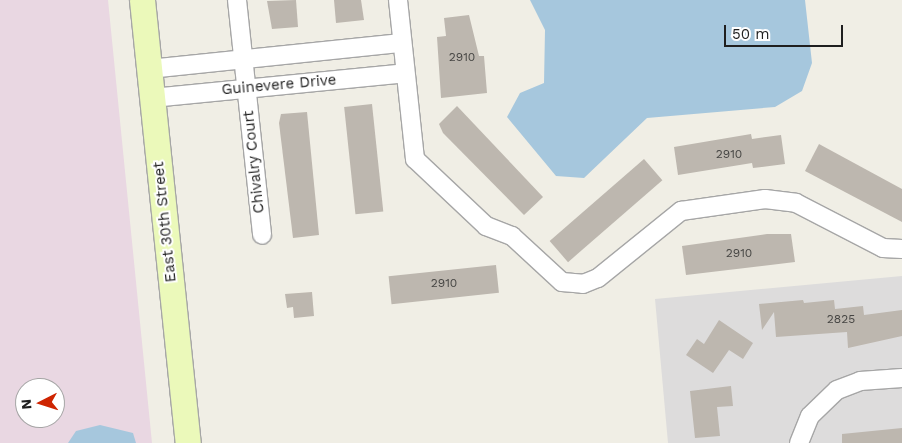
<!DOCTYPE html>
<style>
body{margin:0}
#map{position:relative;width:902px;height:443px;overflow:hidden;background:#f0eee5;font-family:"Work Sans",sans-serif}
div>[style]{position:absolute}
[style*='--x']{left:calc(var(--x)*1px);top:calc(var(--y)*1px);width:calc(var(--w)*1px);rotate:calc(var(--a)*1deg)}
.residential>*{inset:0;background:#dddcdc}
.industrial>*{inset:0;background:#e9d7e2}
.water>*{inset:0;background:#a6c7dd}
.building>*{inset:0;background:#bdb7af;transform-origin:0 0}
.roads{filter:drop-shadow(1px 0 #a6a6a6) drop-shadow(-1px 0 #a6a6a6) drop-shadow(0 1px #a6a6a6) drop-shadow(0 -1px #a6a6a6)}
.minor>*{height:18px;margin:-9px;padding:0 9px;transform-origin:9px;border-radius:9px;background:#fff}
.secondary>*{height:25px;margin:-12.5px;padding:0 12.5px;transform-origin:12.5px;border-radius:12.5px;background:#ebf9ba}
span{translate:-50% -50%;white-space:nowrap;text-align:center;line-height:1.15;-webkit-text-stroke:4px #fff;paint-order:stroke}
.number-label{font-size:12px;color:#464543}
.number-label span{-webkit-text-stroke-width:0}
.street-label{font-size:15px;color:#1f1f1f}
.north{position:absolute;left:15px;top:378px;width:50px;height:50px;box-sizing:border-box;background:#fff;border:1px solid #a5a5a5;border-radius:50%;rotate:265deg;font-size:14px;font-weight:700;line-height:20px;text-align:center;color:#1f1f1f}
.north::after{content:'';display:block;margin:auto;width:18px;height:22px;background:#ce2401;clip-path:polygon(50% 0,100% 100%,50% 72%,0 100%)}
.scale{position:absolute;left:724px;top:25px;width:119px;height:22px;box-sizing:border-box;border:2px solid #1f1f1f;border-top:0;padding-left:6px;font-size:15px;line-height:18px;white-space:nowrap;color:#1f1f1f;-webkit-text-stroke:4px #fff;paint-order:stroke}
</style>
<div id="map">
<div class="residential">
<i style="clip-path:polygon(902px 276px,902px 443px,668px 443px,655px 299px)"></i>
</div>
<div class="industrial">
<i style="clip-path:polygon(evenodd,0 0,108px 0,152px 443px,0 443px,0 0,25px 388px,55px 388px,55px 418px,25px 418px,25px 388px)"></i>
</div>
<div class="water">
<i style="clip-path:polygon(530px 0,805px 0,812px 63px,802px 91px,775px 107px,647px 118px,584px 178px,556px 176px,507px 117px,520px 93px,544px 83px,545px 30px)"></i>
<i style="clip-path:polygon(100px 425px,133px 433px,136px 443px,68px 443px,76px 431px)"></i>
</div>
<div class="building">
<i style="clip-path:polygon(296px 0,298px 27px,272px 29px,267px 1px)"></i>
<i style="clip-path:polygon(334px 0,361px 0,364px 20px,336px 23px)"></i>
<i style="clip-path:polygon(469px 15px,479px 56px,484px 56px,487px 93px,441px 98px,437px 37px,446px 36px,444px 18px)"></i>
<i style="left:372px;top:104px;width:108px;height:28px;rotate:84deg"></i>
<i style="clip-path:polygon(457px 106px,543px 197px,524px 215px,443px 133px,439px 124px)"></i>
<i style="clip-path:polygon(307px 112px,319px 235px,293px 238px,279px 123px,281px 114px)"></i>
<i style="clip-path:polygon(751px 134px,752px 139px,781px 135px,785px 164px,753px 168px,752px 163px,678px 175px,674px 147px)"></i>
<i style="clip-path:polygon(819px 144px,902px 189px,902px 222px,805px 171px)"></i>
<i style="left:644px;top:159px;width:28px;height:125px;rotate:49deg"></i>
<i style="clip-path:polygon(767px 234px,791px 234px,795px 262px,686px 275px,682px 246px)"></i>
<i style="left:496px;top:265px;width:28px;height:108px;rotate:84deg"></i>
<i style="clip-path:polygon(312px 292px,314px 316px,294px 318px,293px 307px,287px 308px,285px 294px)"></i>
<i style="clip-path:polygon(803px 300px,804px 303px,834px 300px,835px 309px,863px 306px,864px 315px,902px 310px,902px 336px,848px 348px,847px 332px,776px 337px,774px 312px,762px 330px,759px 304px)"></i>
<i style="clip-path:polygon(719px 320px,753px 343px,743px 359px,729px 350px,713px 373px,686px 355px,697px 339px,704px 344px)"></i>
<i style="clip-path:polygon(731px 386px,733px 406px,717px 407px,720px 436px,695px 438px,690px 391px)"></i>
<i style="clip-path:polygon(902px 428px,902px 443px,842px 443px,842px 434px)"></i>
</div>
<div class="roads">
<div class="minor">
<i style="--x:237;--y:0;--w:236;--a:83.9"></i>
<i style="--x:398;--y:0;--w:160;--a:83.9"></i>
<i style="--x:415;--y:159;--w:98;--a:43.3"></i>
<i style="--x:486;--y:226;--w:28;--a:21"></i>
<i style="--x:512;--y:236;--w:68;--a:42.6"></i>
<i style="--x:562;--y:282;--w:21;--a:5"></i>
<i style="--x:583;--y:284;--w:16;--a:-22"></i>
<i style="--x:598;--y:278;--w:107;--a:-38.9"></i>
<i style="--x:681;--y:211;--w:85;--a:-8.1"></i>
<i style="--x:765;--y:199;--w:31;--a:7"></i>
<i style="--x:796;--y:203;--w:98;--a:27.3"></i>
<i style="--x:883;--y:248;--w:19;--a:3"></i>
<i style="--x:149;--y:69;--w:254;--a:-5.9"></i>
<i style="--x:152;--y:98;--w:254;--a:-5.6"></i>
<i style="--x:799;--y:443;--w:29;--a:-68"></i>
<i style="--x:810;--y:416;--w:37;--a:-44"></i>
<i style="--x:837;--y:390;--w:25;--a:-21"></i>
<i style="--x:860;--y:381;--w:42;--a:-4.1"></i>
</div>
<div class="secondary">
<i style="--x:142;--y:0;--w:445;--a:84.1"></i>
</div>
</div>
<div class="number-label">
<span style="left:462px;top:58px">2910</span>
<span style="left:729px;top:155px">2910</span>
<span style="left:739px;top:254px">2910</span>
<span style="left:444px;top:284px">2910</span>
<span style="left:841px;top:320px">2825</span>
</div>
<div class="street-label">
<span style="left:279px;top:85px;rotate:-5deg">Guinevere Drive</span>
<span style="left:254px;top:162px;rotate:-96deg">Chivalry Court</span>
<span style="left:165px;top:222px;rotate:-96deg">East 30th Street</span>
</div>
<div class="north">N</div>
<div class="scale">50 m</div>
</div>
